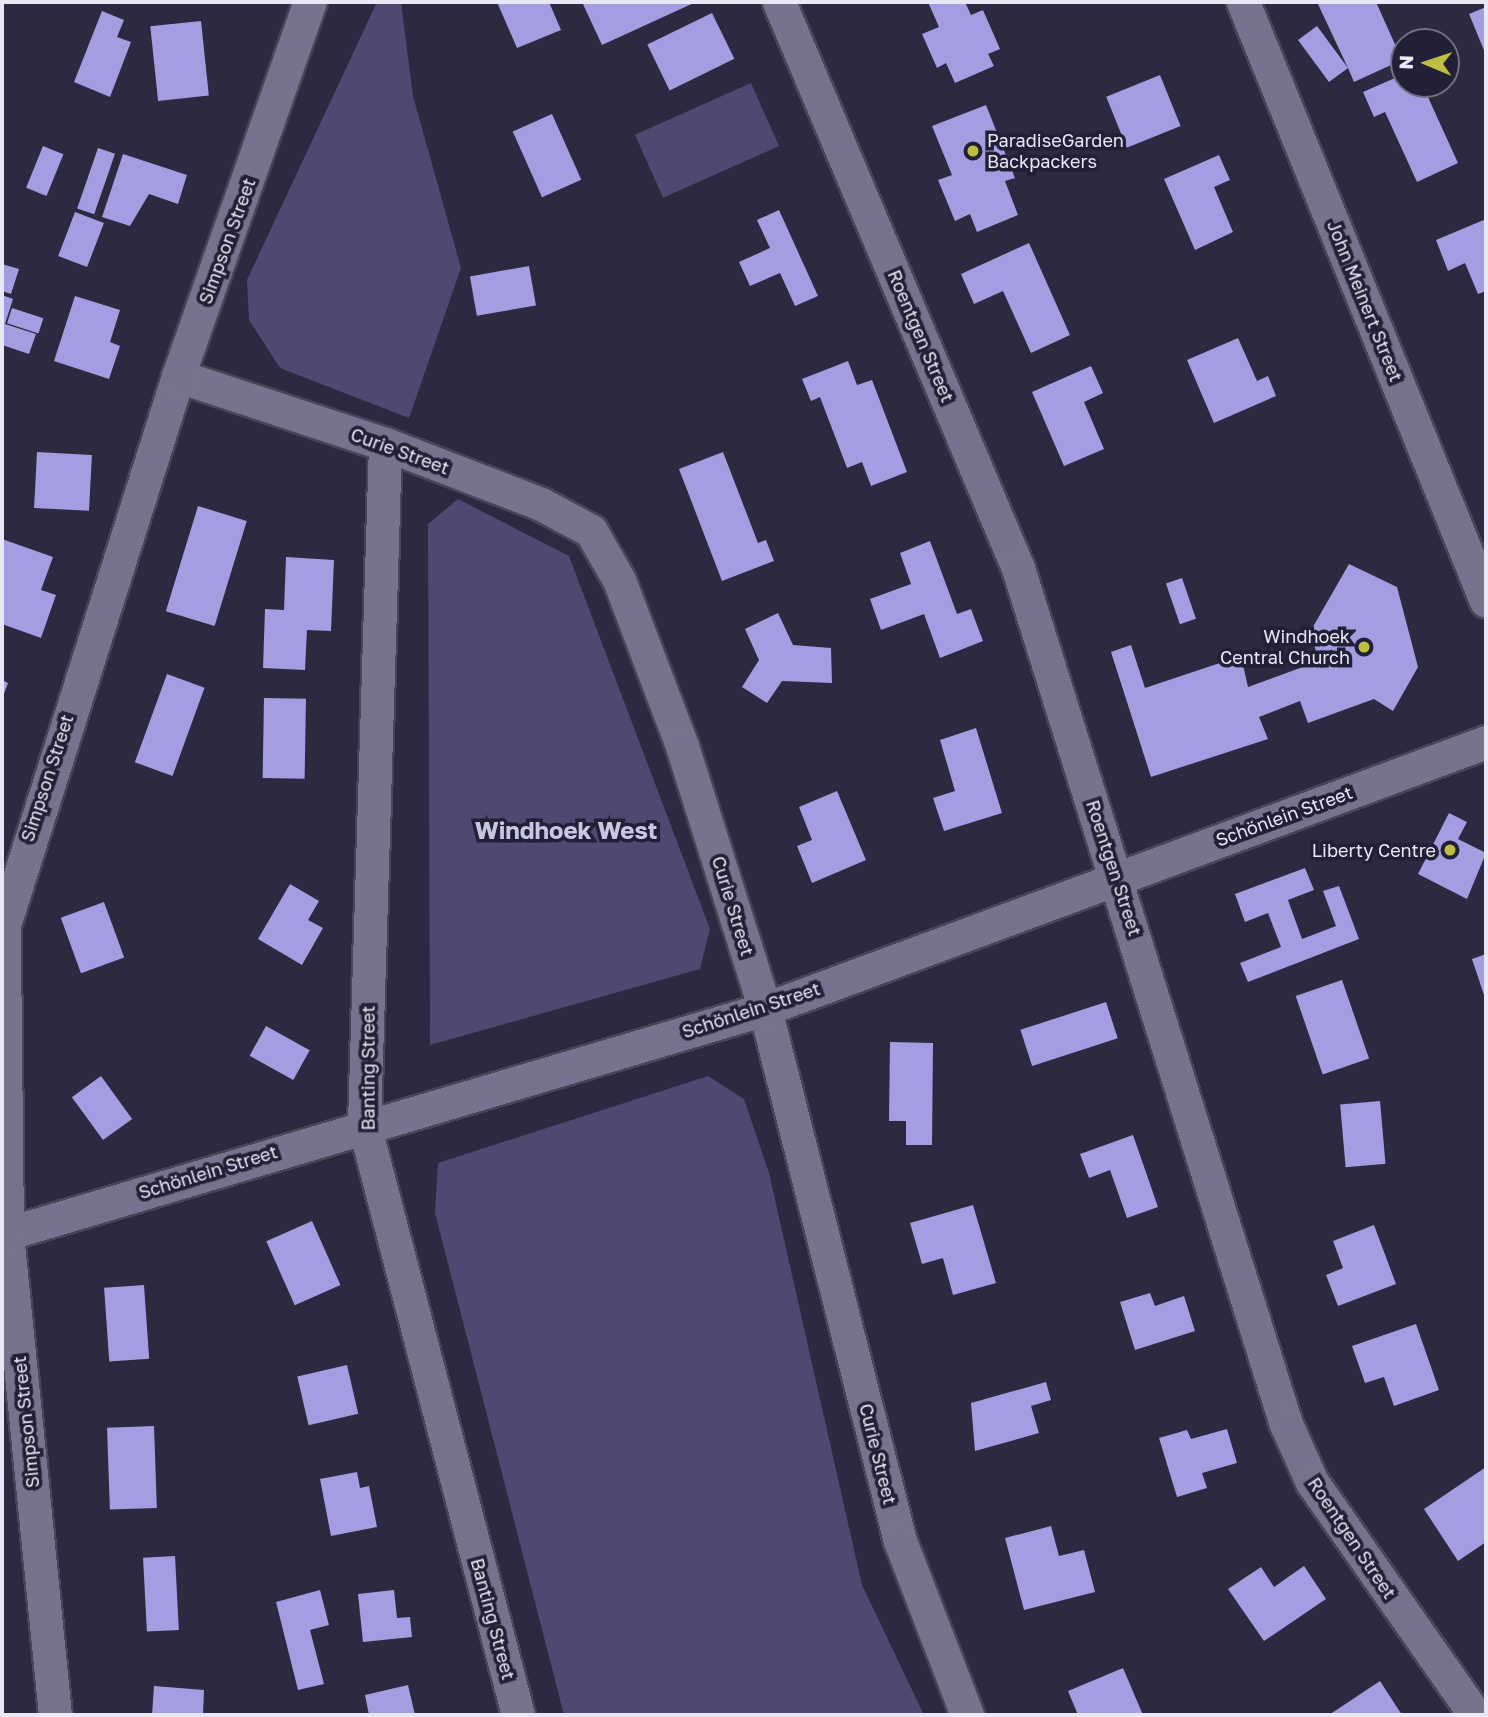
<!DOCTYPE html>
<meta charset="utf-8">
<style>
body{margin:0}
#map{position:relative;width:1488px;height:1717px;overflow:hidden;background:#2c2940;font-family:"Golos Text",sans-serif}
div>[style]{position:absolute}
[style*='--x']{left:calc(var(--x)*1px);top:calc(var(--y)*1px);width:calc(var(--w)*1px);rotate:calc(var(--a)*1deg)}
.green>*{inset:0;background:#4e4970;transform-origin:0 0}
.building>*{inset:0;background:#a59de2;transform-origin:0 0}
.roads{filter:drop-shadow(2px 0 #484558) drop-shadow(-2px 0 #484558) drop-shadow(0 2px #484558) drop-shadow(0 -2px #484558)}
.minor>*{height:33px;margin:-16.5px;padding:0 16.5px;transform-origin:16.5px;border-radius:16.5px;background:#76738e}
.dots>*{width:19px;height:19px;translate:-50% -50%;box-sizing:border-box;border:4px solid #222036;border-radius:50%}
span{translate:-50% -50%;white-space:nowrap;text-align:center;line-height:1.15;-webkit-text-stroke:7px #222036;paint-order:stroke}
.poi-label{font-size:18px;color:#e9e8f7}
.left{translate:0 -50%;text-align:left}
.right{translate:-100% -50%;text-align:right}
.street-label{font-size:18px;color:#e9e8f7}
.district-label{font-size:24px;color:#c8c6e4;font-weight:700}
.frame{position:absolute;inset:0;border:4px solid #e9e8f7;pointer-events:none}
.north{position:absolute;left:1390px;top:28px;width:70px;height:70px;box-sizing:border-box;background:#222036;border:2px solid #727083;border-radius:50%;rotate:272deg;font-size:19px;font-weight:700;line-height:28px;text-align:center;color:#e9e8f7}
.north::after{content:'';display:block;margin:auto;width:24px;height:32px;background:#c0be41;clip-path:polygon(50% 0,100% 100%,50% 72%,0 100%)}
</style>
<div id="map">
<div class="green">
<i style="clip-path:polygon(377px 2px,401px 2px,413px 96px,461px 268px,409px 418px,280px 368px,249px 320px,247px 280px)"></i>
<i style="left:751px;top:83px;width:69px;height:127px;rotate:66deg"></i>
<i style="clip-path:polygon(458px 499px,569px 556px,710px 929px,700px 969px,430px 1045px,428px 524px)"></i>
<i style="clip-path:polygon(708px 1076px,744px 1099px,769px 1173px,862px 1585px,924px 1715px,564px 1715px,435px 1213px,438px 1163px)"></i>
</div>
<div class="building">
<i style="clip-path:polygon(497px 2px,549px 2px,561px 30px,517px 48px)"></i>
<i style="clip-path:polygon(582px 2px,696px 2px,602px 45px)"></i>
<i style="clip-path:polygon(928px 2px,965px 2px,971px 15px,983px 10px,1000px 49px,988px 54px,994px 66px,955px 83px,946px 63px,937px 68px,922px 34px,939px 27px)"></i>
<i style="clip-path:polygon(1317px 2px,1376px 2px,1402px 60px,1354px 82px,1348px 68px,1329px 82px,1298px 40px,1317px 26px,1348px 68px)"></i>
<i style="clip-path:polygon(1486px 7px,1486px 55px,1469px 14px)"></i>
<i style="clip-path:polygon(102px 11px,124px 20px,117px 37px,131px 42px,110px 97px,74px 82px)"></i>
<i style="left:712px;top:13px;width:51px;height:72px;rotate:64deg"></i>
<i style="left:201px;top:21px;width:75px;height:51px;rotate:84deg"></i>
<i style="clip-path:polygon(1404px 74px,1404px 84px,1422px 84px,1458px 163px,1417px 182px,1385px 112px,1374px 117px,1363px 92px)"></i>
<i style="left:1160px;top:75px;width:55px;height:58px;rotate:68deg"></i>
<i style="clip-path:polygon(986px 105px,1015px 178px,1005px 181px,1018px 215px,977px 232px,970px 214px,955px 221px,938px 180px,952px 175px,932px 126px)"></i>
<i style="left:552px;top:114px;width:72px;height:43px;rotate:66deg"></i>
<i style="left:43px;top:146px;width:22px;height:45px;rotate:22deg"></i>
<i style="left:98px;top:148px;width:18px;height:64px;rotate:19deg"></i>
<i style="clip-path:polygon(123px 154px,187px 175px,178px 204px,149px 194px,130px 226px,102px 217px)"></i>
<i style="clip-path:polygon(1219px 155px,1230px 180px,1214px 187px,1233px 232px,1195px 250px,1164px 179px)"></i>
<i style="clip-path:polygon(779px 210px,818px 296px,795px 306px,780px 273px,750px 286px,739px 262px,770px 248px,757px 220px)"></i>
<i style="left:75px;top:212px;width:31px;height:47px;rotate:21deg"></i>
<i style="clip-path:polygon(1486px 219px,1486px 291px,1478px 294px,1465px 263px,1448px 271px,1436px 240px)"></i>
<i style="clip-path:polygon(1029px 243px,1070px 335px,1031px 353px,1003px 291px,974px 304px,961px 274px)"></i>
<i style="clip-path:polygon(2px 264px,19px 269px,11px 294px,2px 291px)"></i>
<i style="left:529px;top:266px;width:40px;height:60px;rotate:80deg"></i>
<i style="clip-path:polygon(2px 295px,13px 299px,5px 324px,36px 334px,29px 354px,2px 345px)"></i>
<i style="clip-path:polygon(75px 296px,120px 310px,110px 342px,120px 346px,109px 379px,54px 361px)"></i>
<i style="left:12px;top:308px;width:33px;height:16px;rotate:18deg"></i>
<i style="clip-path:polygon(1238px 338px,1257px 381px,1268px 376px,1276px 396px,1214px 423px,1187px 360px)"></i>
<i style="clip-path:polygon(848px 361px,857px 385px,872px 380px,907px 472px,871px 486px,862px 462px,847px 468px,820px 397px,811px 401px,802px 379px)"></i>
<i style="clip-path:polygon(1091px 366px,1103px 393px,1084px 402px,1104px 449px,1064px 466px,1032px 392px)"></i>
<i style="left:37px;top:452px;width:55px;height:56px;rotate:3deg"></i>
<i style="clip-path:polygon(723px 452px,758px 543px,766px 540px,774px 561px,722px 581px,679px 469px)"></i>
<i style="left:198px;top:506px;width:51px;height:110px;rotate:17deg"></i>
<i style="clip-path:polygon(2px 539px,53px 557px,41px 590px,56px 595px,41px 638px,2px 624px)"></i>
<i style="clip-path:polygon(930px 541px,957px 614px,971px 609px,983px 641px,940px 658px,924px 614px,881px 630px,870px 599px,911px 584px,900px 553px)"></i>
<i style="clip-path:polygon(286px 557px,334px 560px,331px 631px,307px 630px,305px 670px,263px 668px,265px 609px,284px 610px)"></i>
<i style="clip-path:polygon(1349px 564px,1397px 587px,1418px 667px,1393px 711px,1374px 699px,1308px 723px,1300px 701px,1259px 717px,1268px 739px,1151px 777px,1111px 652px,1131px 645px,1145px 688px,1241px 656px,1248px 687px,1319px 661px,1310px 632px)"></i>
<i style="left:1182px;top:578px;width:43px;height:17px;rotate:71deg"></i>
<i style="clip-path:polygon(778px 613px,793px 645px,831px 648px,832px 683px,782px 681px,767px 703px,742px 687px,759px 660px,745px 629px)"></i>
<i style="left:167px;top:674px;width:40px;height:94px;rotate:20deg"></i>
<i style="clip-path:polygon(2px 680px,8px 683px,2px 699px)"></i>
<i style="left:264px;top:698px;width:42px;height:80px;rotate:1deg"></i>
<i style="clip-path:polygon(976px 728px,1002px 813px,944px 831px,933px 798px,955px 791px,940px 740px)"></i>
<i style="clip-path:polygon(837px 791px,866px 860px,812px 883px,797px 846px,812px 840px,799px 807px)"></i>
<i style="clip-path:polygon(1449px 813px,1467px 822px,1458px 839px,1486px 853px,1467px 899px,1418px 874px)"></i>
<i style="clip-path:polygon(1305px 868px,1314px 890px,1288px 900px,1302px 939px,1336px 926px,1323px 891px,1339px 886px,1359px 939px,1248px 982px,1240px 963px,1281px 947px,1268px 913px,1245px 922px,1235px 894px)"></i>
<i style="clip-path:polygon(290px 884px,319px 901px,308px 920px,323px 928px,302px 965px,258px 939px)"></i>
<i style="left:104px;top:902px;width:59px;height:46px;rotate:70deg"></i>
<i style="clip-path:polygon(1486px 954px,1486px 1001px,1472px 959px)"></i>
<i style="left:1342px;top:980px;width:83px;height:49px;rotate:71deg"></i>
<i style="left:1106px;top:1002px;width:38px;height:90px;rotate:72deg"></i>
<i style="left:266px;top:1026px;width:50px;height:34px;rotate:29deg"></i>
<i style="clip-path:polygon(890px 1042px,933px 1043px,932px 1145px,906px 1145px,906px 1121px,889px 1121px)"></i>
<i style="left:101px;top:1076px;width:53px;height:36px;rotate:54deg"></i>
<i style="left:1380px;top:1101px;width:63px;height:40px;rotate:85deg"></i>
<i style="clip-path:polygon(1133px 1135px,1158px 1207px,1127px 1218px,1110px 1170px,1089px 1178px,1080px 1154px)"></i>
<i style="clip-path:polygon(973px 1205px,996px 1283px,953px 1295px,943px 1258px,922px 1264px,910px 1223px)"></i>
<i style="left:312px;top:1221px;width:70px;height:50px;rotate:66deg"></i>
<i style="clip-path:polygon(1374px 1225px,1396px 1284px,1338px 1306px,1326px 1275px,1343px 1268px,1333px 1241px)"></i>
<i style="left:144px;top:1285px;width:74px;height:40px;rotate:86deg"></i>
<i style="clip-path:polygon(1150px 1293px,1155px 1306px,1184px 1296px,1195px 1331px,1135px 1350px,1120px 1302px)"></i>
<i style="clip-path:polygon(1416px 1324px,1439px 1390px,1394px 1406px,1384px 1377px,1365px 1383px,1352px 1346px)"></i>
<i style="left:347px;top:1365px;width:50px;height:51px;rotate:77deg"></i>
<i style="clip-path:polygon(1046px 1382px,1051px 1400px,1031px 1406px,1039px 1433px,975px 1451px,971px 1403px)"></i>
<i style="left:154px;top:1426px;width:82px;height:47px;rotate:88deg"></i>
<i style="clip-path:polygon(1227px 1429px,1237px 1463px,1202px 1473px,1207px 1488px,1177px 1497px,1159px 1438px,1187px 1430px,1191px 1439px)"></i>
<i style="clip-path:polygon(1486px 1467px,1486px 1542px,1458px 1561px,1424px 1509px)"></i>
<i style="clip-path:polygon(357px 1472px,360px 1488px,369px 1486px,377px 1527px,331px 1536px,320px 1479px)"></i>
<i style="clip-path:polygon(1051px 1526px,1059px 1556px,1084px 1550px,1095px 1592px,1024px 1610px,1005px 1538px)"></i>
<i style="left:175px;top:1556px;width:74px;height:32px;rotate:87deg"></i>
<i style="clip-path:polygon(1304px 1566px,1326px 1599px,1264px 1641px,1228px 1589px,1261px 1567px,1274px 1587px)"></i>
<i style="clip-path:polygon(320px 1590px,329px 1625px,310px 1630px,324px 1684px,298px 1690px,276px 1602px)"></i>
<i style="clip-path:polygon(394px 1590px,397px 1618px,410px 1617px,412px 1637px,363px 1642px,358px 1594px)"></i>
<i style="clip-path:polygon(1123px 1668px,1143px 1715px,1078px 1715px,1068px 1691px)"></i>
<i style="clip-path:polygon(1380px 1681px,1402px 1715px,1329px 1715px)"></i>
<i style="clip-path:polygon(408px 1685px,415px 1715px,369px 1715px,365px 1695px)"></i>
<i style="clip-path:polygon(154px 1686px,204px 1690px,203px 1715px,152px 1715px)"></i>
</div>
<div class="roads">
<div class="minor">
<i style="--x:779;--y:2;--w:614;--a:67.11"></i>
<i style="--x:1018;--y:568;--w:897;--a:72.62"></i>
<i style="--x:1286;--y:1424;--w:64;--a:65.9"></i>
<i style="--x:1312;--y:1482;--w:284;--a:55"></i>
<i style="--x:1243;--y:2;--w:646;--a:67.92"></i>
<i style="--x:178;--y:376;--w:218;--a:18.2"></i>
<i style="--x:385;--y:444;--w:167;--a:21"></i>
<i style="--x:541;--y:504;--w:57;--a:28.4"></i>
<i style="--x:591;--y:531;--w:56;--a:60.3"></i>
<i style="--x:619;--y:580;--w:178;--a:69.2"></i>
<i style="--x:682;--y:746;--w:276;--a:72.5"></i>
<i style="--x:765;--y:1009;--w:549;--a:75.76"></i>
<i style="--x:900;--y:1541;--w:186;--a:68.9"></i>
<i style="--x:385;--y:444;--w:680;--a:91.77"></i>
<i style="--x:364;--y:1124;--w:611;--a:75.39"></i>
<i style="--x:2;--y:1235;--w:796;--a:-16.5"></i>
<i style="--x:765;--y:1009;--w:769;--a:-20.32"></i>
<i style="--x:55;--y:1715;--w:484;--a:-95.7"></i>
<i style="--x:7;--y:1233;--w:308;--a:-90.6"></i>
<i style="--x:4;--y:925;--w:576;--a:-72.41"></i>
<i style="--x:178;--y:376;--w:397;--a:-70.6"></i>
</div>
</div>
<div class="dots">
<i style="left:973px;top:151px;background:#c0be41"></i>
<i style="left:1364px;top:647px;background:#c0be41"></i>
<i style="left:1450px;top:850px;background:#c0be41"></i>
</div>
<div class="poi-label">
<span class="left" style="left:987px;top:151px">ParadiseGarden<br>Backpackers</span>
<span class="right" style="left:1350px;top:647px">Windhoek<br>Central Church</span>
<span class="right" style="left:1436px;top:850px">Liberty Centre</span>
</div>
<div class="street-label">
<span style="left:227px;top:241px;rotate:-70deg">Simpson Street</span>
<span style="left:1365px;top:301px;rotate:68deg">John Meinert Street</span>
<span style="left:921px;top:336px;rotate:67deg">Roentgen Street</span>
<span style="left:400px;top:451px;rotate:20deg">Curie Street</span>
<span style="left:47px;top:778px;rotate:-72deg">Simpson Street</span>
<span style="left:1284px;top:816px;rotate:-20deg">Schönlein Street</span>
<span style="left:1114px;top:868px;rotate:72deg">Roentgen Street</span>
<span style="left:733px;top:906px;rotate:73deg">Curie Street</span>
<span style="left:751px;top:1010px;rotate:-18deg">Schönlein Street</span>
<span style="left:368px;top:1068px;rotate:-90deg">Banting Street</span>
<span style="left:208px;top:1172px;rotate:-17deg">Schönlein Street</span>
<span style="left:26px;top:1422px;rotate:-96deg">Simpson Street</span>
<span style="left:878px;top:1454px;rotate:76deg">Curie Street</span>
<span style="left:1352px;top:1538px;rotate:56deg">Roentgen Street</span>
<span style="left:493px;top:1619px;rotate:75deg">Banting Street</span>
</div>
<div class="district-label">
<span style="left:566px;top:830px">Windhoek West</span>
</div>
<div class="frame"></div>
<div class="north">N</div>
</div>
